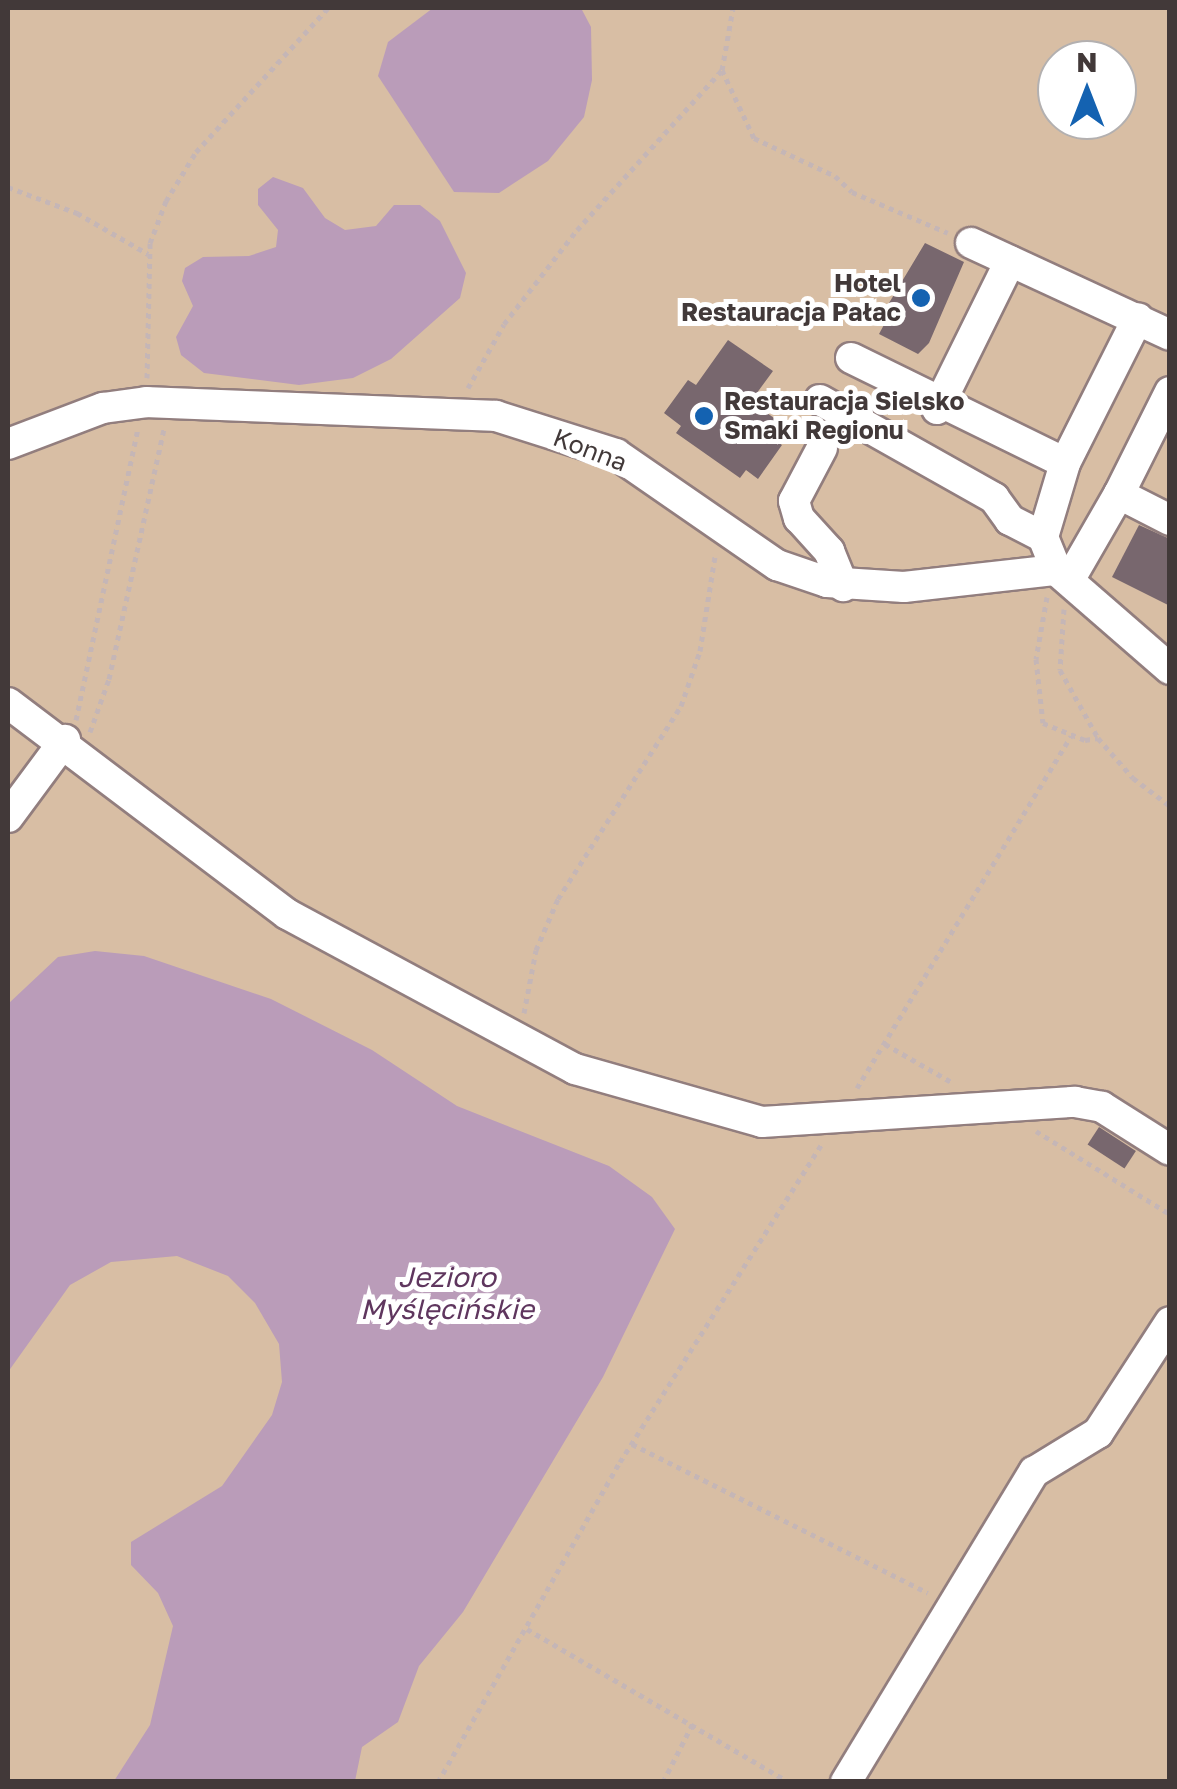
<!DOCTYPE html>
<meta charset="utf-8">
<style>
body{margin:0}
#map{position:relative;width:1177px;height:1789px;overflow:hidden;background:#ffeded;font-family:"Golos Text",sans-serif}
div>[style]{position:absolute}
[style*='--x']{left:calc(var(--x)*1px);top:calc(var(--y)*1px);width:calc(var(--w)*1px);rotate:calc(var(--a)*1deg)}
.green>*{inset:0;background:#d8bea4}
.water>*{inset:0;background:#ba9cb9}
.building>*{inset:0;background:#78676e;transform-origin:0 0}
.path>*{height:5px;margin-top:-2.5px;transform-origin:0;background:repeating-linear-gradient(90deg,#c5b6b6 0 5px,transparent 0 10px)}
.roads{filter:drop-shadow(2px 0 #927e7e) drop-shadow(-2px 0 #927e7e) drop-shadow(0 2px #927e7e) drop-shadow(0 -2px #927e7e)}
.minor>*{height:30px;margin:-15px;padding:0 15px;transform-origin:15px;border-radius:15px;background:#fff}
.dots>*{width:28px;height:28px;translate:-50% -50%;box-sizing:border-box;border:5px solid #fff;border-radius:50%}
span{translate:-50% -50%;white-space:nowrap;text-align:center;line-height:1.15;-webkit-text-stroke:10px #fff;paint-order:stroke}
.poi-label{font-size:25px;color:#423939;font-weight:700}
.right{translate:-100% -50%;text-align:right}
.left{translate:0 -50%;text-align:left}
.street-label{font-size:25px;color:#423939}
.water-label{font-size:28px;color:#5f365e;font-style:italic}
.frame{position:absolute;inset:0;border:10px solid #423939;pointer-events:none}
.north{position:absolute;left:1037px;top:40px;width:100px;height:100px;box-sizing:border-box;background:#fff;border:2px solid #b3b0b0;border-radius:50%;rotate:0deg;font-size:28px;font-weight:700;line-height:40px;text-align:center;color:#423939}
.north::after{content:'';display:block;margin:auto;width:35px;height:45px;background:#1462b1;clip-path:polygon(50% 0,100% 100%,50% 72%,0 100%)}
</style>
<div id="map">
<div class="green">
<i style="clip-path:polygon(evenodd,8px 8px,1169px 8px,1169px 1781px,8px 1782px,8px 8px,1057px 60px,1117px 60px,1117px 120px,1057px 120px,1057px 60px)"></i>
</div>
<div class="water">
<i style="clip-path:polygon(433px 8px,581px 8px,591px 27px,592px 80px,584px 117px,548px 161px,499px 193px,454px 192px,378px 76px,388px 42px)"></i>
<i style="clip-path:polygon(273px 177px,303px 188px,325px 218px,345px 230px,376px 226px,394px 205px,420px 205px,440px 221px,466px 273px,460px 298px,391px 359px,353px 378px,299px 385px,204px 373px,181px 355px,176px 337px,193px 306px,182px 281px,185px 268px,203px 257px,249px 256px,276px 247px,278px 230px,258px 205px,258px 189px)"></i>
<i style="clip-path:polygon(95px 951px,144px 956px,271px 999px,372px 1050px,457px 1106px,609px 1166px,652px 1197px,675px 1229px,603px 1377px,463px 1612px,419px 1666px,398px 1722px,362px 1747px,355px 1781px,114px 1781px,150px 1725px,173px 1626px,158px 1593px,131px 1565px,131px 1542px,222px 1486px,272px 1415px,282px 1382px,279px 1344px,255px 1303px,228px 1276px,177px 1256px,111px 1262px,70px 1285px,8px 1372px,8px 1004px,58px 957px)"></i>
</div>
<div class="building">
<i style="clip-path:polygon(925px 243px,964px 262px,929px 343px,918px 354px,879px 334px,886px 321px,880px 318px)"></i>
<i style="clip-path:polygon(728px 340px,773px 371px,751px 401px,778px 421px,768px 435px,782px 445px,758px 479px,746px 470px,740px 478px,676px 433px,681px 426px,664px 413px,688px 380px,696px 385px)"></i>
<i style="clip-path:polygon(1139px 525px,1170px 539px,1170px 606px,1112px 577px)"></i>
<i style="left:1099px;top:1127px;width:44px;height:21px;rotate:33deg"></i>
</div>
<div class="path">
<i style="--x:722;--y:70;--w:75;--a:64.8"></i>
<i style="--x:754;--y:138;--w:89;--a:25.1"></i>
<i style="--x:835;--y:176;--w:23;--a:43"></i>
<i style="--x:852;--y:192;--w:104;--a:23.1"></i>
<i style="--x:8;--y:187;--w:74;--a:20.6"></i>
<i style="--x:77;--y:213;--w:82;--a:30"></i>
<i style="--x:147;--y:378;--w:135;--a:-88.7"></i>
<i style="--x:150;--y:243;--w:45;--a:-69.1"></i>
<i style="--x:166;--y:201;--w:57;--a:-58.5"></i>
<i style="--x:196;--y:152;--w:195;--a:-47.5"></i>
<i style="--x:468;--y:388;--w:73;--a:-60.6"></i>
<i style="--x:504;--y:324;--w:119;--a:-52.2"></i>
<i style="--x:577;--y:230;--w:216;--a:-47.8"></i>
<i style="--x:722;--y:70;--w:63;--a:-79.9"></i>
<i style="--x:1047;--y:597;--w:63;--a:100.1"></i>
<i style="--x:1036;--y:659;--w:64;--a:83.8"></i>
<i style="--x:1043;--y:723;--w:45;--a:22"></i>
<i style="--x:1085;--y:740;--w:13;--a:-9"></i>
<i style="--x:1098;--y:738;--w:53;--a:48.8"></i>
<i style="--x:1133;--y:778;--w:46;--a:37.1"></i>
<i style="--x:1064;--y:609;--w:61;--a:93.8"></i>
<i style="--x:1060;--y:670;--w:78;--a:60.8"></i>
<i style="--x:76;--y:720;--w:299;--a:-78"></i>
<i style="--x:90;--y:732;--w:56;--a:-70.3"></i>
<i style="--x:109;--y:679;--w:257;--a:-77.6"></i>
<i style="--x:524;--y:1013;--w:64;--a:-79.2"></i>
<i style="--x:536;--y:950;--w:56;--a:-66.7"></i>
<i style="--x:558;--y:899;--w:229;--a:-57.5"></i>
<i style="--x:681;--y:706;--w:58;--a:-70.9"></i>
<i style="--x:700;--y:651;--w:96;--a:-81"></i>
<i style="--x:885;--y:1044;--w:78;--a:29.8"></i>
<i style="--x:857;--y:1088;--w:412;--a:-58.7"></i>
<i style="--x:1036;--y:1131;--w:158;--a:31.8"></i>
<i style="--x:632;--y:1444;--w:331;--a:26.7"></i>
<i style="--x:527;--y:1629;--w:303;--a:30.3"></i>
<i style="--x:438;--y:1782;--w:368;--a:-60.4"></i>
<i style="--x:620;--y:1462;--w:377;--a:-57.6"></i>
<i style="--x:663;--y:1782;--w:66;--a:-63"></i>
</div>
<div class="roads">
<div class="minor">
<i style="--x:971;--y:243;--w:219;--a:24.8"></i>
<i style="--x:851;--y:358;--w:238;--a:26.1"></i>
<i style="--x:1065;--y:463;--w:162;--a:-63.3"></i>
<i style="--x:1170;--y:392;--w:114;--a:116.6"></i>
<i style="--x:1119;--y:494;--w:57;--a:27"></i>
<i style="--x:820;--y:400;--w:200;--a:29.4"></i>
<i style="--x:994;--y:498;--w:27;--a:54"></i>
<i style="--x:1010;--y:520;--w:37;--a:27"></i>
<i style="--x:1043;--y:537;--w:35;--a:68"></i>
<i style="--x:937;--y:409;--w:165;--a:-63.7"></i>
<i style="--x:8;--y:444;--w:102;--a:-20.8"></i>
<i style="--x:103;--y:408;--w:44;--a:-7.8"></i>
<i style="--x:147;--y:402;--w:349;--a:2.3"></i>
<i style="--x:496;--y:416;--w:126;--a:17.6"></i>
<i style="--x:616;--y:454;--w:196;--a:34.6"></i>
<i style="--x:777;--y:565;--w:53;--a:18.8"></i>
<i style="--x:827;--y:582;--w:77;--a:3.7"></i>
<i style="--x:904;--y:587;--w:153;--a:-6.4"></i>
<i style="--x:1056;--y:570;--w:151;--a:41"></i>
<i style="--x:822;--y:448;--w:60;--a:117.8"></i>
<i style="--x:794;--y:501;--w:18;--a:74"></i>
<i style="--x:799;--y:518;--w:45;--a:47.7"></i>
<i style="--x:829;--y:551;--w:38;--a:68"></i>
<i style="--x:1043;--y:537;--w:77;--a:-73.4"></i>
<i style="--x:1071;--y:577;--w:96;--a:-60"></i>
<i style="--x:8;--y:703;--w:350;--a:37.1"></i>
<i style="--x:287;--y:914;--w:327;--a:28.3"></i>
<i style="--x:575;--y:1069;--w:194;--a:15.8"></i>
<i style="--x:762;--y:1122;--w:314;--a:-3.7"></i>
<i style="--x:1075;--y:1102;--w:27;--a:10"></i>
<i style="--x:1102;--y:1107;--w:80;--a:32.3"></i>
<i style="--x:8;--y:817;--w:96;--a:-53.5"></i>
<i style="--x:846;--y:1782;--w:363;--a:-58.8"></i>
<i style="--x:1034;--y:1472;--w:75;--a:-31.4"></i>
<i style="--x:1098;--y:1433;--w:132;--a:-57"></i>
</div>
</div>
<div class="dots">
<i style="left:921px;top:298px;background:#1462b1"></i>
<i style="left:704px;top:416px;background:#1462b1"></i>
</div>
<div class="poi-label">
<span class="right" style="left:901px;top:298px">Hotel<br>Restauracja Pałac</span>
<span class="left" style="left:724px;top:416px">Restauracja Sielsko<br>Smaki Regionu</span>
</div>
<div class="street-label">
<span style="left:590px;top:450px;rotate:21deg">Konna</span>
</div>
<div class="water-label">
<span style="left:447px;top:1293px">Jezioro<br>Myślęcińskie</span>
</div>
<div class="frame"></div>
<div class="north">N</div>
</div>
